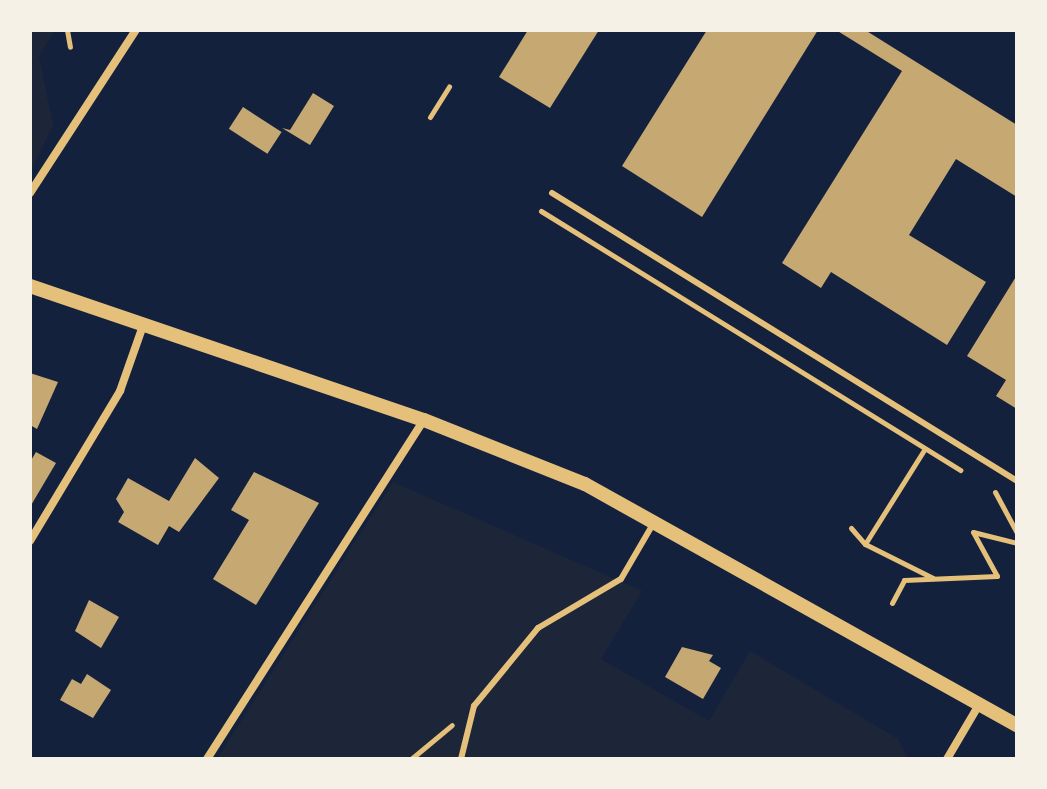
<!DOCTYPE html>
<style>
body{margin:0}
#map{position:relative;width:1047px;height:789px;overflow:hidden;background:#14213d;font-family:Lato,sans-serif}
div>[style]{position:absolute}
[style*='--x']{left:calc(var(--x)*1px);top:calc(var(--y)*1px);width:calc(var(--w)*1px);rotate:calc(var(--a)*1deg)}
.green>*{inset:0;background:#1d2539}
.building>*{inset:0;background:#c6a872;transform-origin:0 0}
.path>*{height:5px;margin:-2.5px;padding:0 2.5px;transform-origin:2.5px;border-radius:2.5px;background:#e5c07b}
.service>*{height:6px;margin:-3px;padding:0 3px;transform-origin:3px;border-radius:3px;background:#e5c07b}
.minor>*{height:8px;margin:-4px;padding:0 4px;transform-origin:4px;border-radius:4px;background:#e5c07b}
.tertiary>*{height:14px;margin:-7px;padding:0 7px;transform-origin:7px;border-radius:7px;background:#e5c07b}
span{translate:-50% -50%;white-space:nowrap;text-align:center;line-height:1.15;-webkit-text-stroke:6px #f6f1e7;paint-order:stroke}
.frame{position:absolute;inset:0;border:32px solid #f6f1e7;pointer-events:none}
</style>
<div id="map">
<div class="green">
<i style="clip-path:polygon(30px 30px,55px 30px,39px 56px,53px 125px,30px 173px)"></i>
<i style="clip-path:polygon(393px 482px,642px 591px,601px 659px,709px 721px,750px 651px,898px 739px,908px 759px,217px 759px)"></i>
</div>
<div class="building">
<i style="clip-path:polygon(528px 30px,599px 30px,550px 108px,499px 77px)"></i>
<i style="clip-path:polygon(707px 30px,818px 30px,702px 217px,622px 166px)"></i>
<i style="clip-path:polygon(836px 30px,865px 30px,1017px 125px,1017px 197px,956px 159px,909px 235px,986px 282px,947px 345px,831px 272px,821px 288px,782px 263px,902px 71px)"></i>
<i style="clip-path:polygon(313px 93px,334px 106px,310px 145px,282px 128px,290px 130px)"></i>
<i style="left:243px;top:107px;width:46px;height:26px;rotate:33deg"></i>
<i style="clip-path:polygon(1017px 275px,1017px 409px,996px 396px,1006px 380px,967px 356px)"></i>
<i style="clip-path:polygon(30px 373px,58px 382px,37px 429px,30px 425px)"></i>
<i style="clip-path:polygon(36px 452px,56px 463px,30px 507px,30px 462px)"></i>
<i style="clip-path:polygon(195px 458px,219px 478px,179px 532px,169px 526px,158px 545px,118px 522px,124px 512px,116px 499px,128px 478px,169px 501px)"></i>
<i style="clip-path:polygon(254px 472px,319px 503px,256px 605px,213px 579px,249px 520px,231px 510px)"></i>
<i style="clip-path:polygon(89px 600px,119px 617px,101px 648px,75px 631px)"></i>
<i style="clip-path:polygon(682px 647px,713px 655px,709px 661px,721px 668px,703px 699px,665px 677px)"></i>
<i style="clip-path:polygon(87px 674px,111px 690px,93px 718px,60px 700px,72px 679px,81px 684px)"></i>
</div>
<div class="path">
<i style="--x:67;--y:30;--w:17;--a:80"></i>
<i style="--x:430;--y:117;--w:36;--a:-58"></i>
<i style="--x:541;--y:211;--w:493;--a:31.7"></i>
<i style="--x:995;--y:492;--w:47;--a:61.8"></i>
<i style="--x:851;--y:528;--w:21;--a:49"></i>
<i style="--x:865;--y:544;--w:76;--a:26.6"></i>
<i style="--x:865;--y:544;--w:111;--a:-57.9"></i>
<i style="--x:892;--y:603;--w:26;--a:-62"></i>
<i style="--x:904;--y:580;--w:93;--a:-2.5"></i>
<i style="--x:997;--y:576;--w:50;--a:-118.6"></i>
<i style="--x:973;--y:532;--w:45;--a:14"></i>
<i style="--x:411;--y:759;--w:53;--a:-39.7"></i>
</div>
<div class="service">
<i style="--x:552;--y:193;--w:547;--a:31.77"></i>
<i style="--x:461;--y:759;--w:55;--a:-76.2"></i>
<i style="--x:474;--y:706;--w:101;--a:-50.6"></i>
<i style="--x:538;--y:628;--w:96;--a:-30.6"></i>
<i style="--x:621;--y:579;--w:64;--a:-59.8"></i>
</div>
<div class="minor">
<i style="--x:30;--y:193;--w:194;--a:-57"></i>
<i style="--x:30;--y:541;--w:175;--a:-59"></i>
<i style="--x:120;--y:391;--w:72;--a:-70.6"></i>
<i style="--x:207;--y:759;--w:403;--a:-57.4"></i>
<i style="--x:947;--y:759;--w:65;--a:-59.5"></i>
</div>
<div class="tertiary">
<i style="--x:30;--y:286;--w:416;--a:18.8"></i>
<i style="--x:424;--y:420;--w:173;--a:21.7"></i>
<i style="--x:585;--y:484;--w:495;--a:29.2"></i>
</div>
<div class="frame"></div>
</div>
